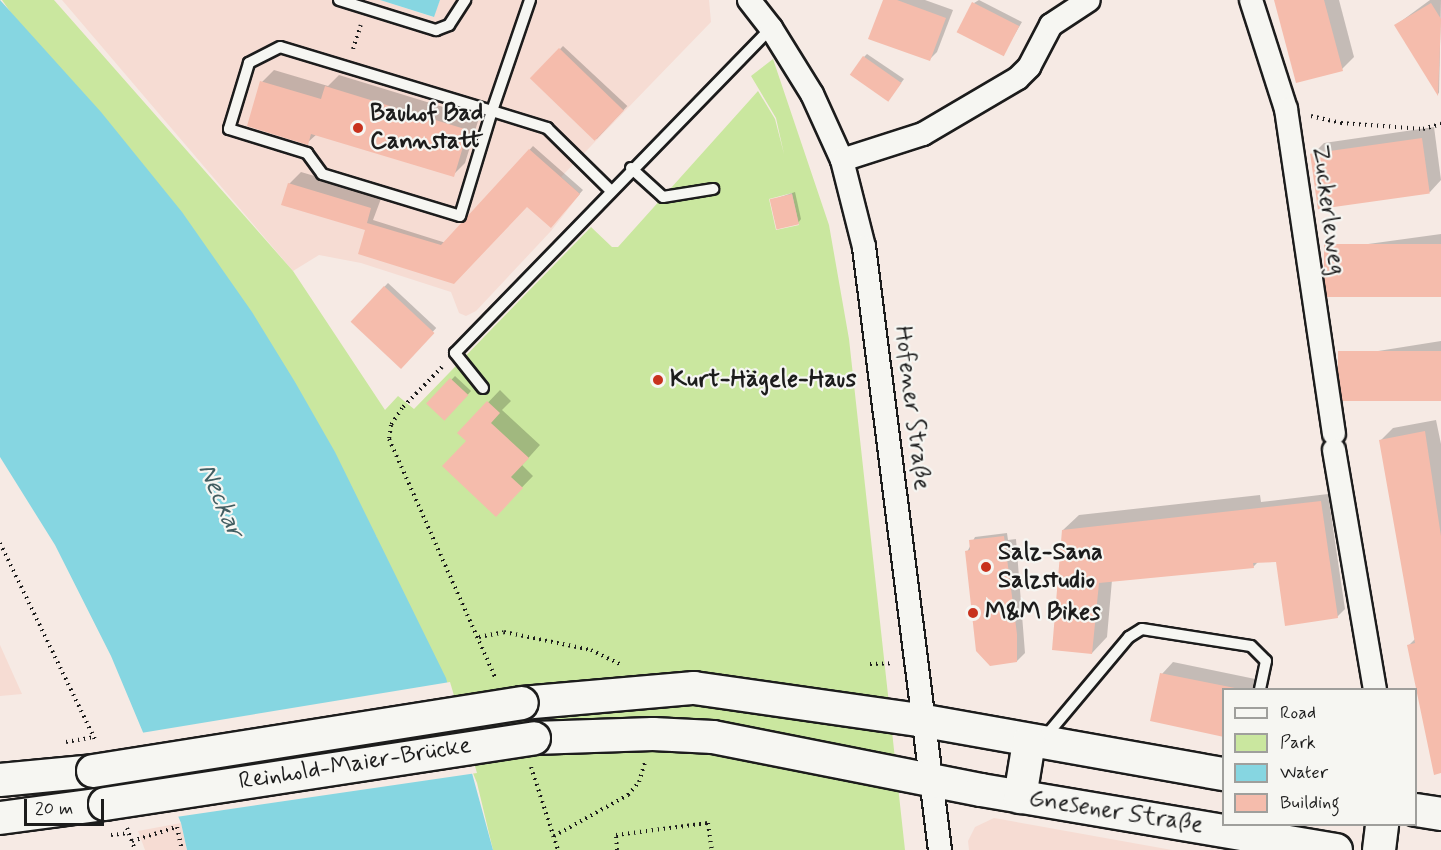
<!DOCTYPE html>
<meta charset="utf-8">
<style>
body{margin:0}
#map{position:relative;width:1441px;height:850px;overflow:hidden;background:#f6eae4;font-family:Mynerve,sans-serif}
div>[style]{position:absolute}
[style*='--x']{left:calc(var(--x)*1px);top:calc(var(--y)*1px);width:calc(var(--w)*1px);rotate:calc(var(--a)*1deg)}
.built>*{inset:0;background:#f6dcd3}
.green>*{inset:0;background:#cae79f}
.water>*{inset:0;background:#86d6e1}
.pier>*{inset:0;background:#f6eae4}
.shadow>*{inset:0;background:#0003;transform-origin:0 0}
.building>*{inset:0;background:#f5bcac;transform-origin:0 0}
.path>*{height:4px;margin-top:-2px;transform-origin:0;background:repeating-linear-gradient(90deg,#1c1c1c 0 1.5px,transparent 0 6px)}
.roads{filter:drop-shadow(2px 0 #1c1c1c) drop-shadow(-2px 0 #1c1c1c) drop-shadow(0 2px #1c1c1c) drop-shadow(0 -2px #1c1c1c)}
.lane>*{height:10px;margin:-5px;padding:0 5px;transform-origin:5px;border-radius:5px;background:#f6f6f2}
.street>*{height:22px;margin:-11px;padding:0 11px;transform-origin:11px;border-radius:11px;background:#f6f6f2}
.secondary>*{height:32px;margin:-16px;padding:0 16px;transform-origin:16px;border-radius:16px;background:#f6f6f2}
.bridges{filter:drop-shadow(2px 0 #1c1c1c) drop-shadow(-2px 0 #1c1c1c) drop-shadow(0 2px #1c1c1c) drop-shadow(0 -2px #1c1c1c)}
.secondary-bridge>*{height:32px;margin:-16px;padding:0 16px;transform-origin:16px;border-radius:16px;background:#f6f6f2}
.dots>*{width:16px;height:16px;translate:-50% -50%;box-sizing:border-box;border:3px solid #f6f6f2;border-radius:50%}
span{translate:-50% -50%;white-space:nowrap;text-align:center;line-height:1.15;-webkit-text-stroke:4.5px #f6f6f2;paint-order:stroke}
.poi-label{font-size:24px;color:#1c1c1c;font-weight:700}
.left{translate:0 -50%;text-align:left}
.street-label{font-size:24px;color:#1c1c1c}
.water-label{font-size:26px;color:#415d61;font-style:italic}
.legend{position:absolute;left:1222px;top:688px;width:195px;height:138px;box-sizing:border-box;background:#f6f6f2;border:2px solid #9f9f9c;margin:0;padding:8px 10px;list-style:none;font-size:18px;color:#1c1c1c}
.legend li{display:flex;align-items:center;gap:12px;height:30px}
.legend b{width:30px;border:2px solid #9f9f9c}
.scale{position:absolute;left:24px;top:799px;width:80px;height:27px;box-sizing:border-box;border:3px solid #1c1c1c;border-top:0;padding-left:8px;font-size:18px;line-height:21px;white-space:nowrap;color:#1c1c1c;-webkit-text-stroke:4px #f6f6f2;paint-order:stroke}
</style>
<div id="map">
<div class="built">
<i style="clip-path:polygon(62px 0,380px 0,433px 17px,440px 0,709px 0,711px 22px,561px 177px,580px 194px,551px 231px,476px 311px,466px 316px,459px 313px,451px 292px,361px 263px,319px 255px,293px 271px)"></i>
<i style="clip-path:polygon(0 645px,22px 694px,0 696px)"></i>
<i style="clip-path:polygon(994px 818px,1172px 850px,969px 850px,968px 841px,975px 827px)"></i>
<i style="clip-path:polygon(181px 823px,187px 850px,145px 850px,138px 831px)"></i>
</div>
<div class="green">
<i style="clip-path:polygon(evenodd,2px 0,54px 0,293px 271px,385px 410px,398px 396px,414px 409px,591px 227px,612px 247px,618px 247px,758px 91px,775px 119px,784px 154px,776px 118px,751px 76px,773px 59px,829px 225px,849px 339px,905px 850px,493px 850px,477px 783px,376px 536px,2px 0,792px 193px,799px 225px,776px 230px,769px 199px,792px 193px)"></i>
</div>
<div class="water">
<i style="clip-path:polygon(0 0,101px 112px,182px 212px,252px 312px,295px 382px,335px 452px,446px 678px,493px 850px,187px 850px,181px 823px,111px 656px,55px 545px,0 457px)"></i>
<i style="clip-path:polygon(380px 0,440px 0,434px 17px)"></i>
</div>
<div class="pier">
<i style="clip-path:polygon(450px 682px,477px 773px,176px 817px,141px 733px)"></i>
</div>
<div class="shadow">
<i style="clip-path:polygon(884px 0,925px 0,953px 10px,937px 52px,929px 60px)"></i>
<i style="clip-path:polygon(979px 0,1022px 22px,1003px 54px,974px 3px)"></i>
<i style="clip-path:polygon(1275px 0,1339px 0,1354px 57px,1342px 69px)"></i>
<i style="clip-path:polygon(1430px 0,1441px 0,1439px 94px,1396px 25px)"></i>
<i style="left:563px;top:46px;width:88px;height:45px;rotate:43deg"></i>
<i style="clip-path:polygon(867px 54px,904px 79px,889px 99px,864px 57px)"></i>
<i style="clip-path:polygon(274px 70px,328px 86px,339px 75px,479px 118px,465px 163px,453px 175px,317px 134px,307px 143px,262px 82px)"></i>
<i style="clip-path:polygon(1434px 127px,1441px 180px,1430px 192px,1312px 155px,1324px 143px)"></i>
<i style="clip-path:polygon(533px 146px,583px 190px,555px 222px,527px 205px,454px 282px,289px 184px,301px 172px,382px 196px,373px 220px,446px 243px)"></i>
<i style="clip-path:polygon(795px 192px,801px 219px,798px 223px,772px 200px)"></i>
<i style="clip-path:polygon(1441px 234px,1441px 295px,1327px 260px,1339px 248px)"></i>
<i style="left:388px;top:283px;width:66px;height:52px;rotate:43deg"></i>
<i style="clip-path:polygon(1441px 341px,1441px 399px,1341px 367px,1353px 355px)"></i>
<i style="left:455px;top:376px;width:22px;height:39px;rotate:43deg"></i>
<i style="clip-path:polygon(500px 390px,511px 401px,502px 410px,540px 445px,522px 465px,533px 476px,495px 515px,468px 441px,459px 433px)"></i>
<i style="clip-path:polygon(1436px 420px,1441px 444px,1441px 772px,1409px 645px,1415px 639px,1381px 440px,1393px 428px)"></i>
<i style="clip-path:polygon(1328px 494px,1345px 609px,1337px 617px,1278px 560px,1259px 561px,1253px 567px,1112px 580px,1107px 637px,1092px 653px,1063px 530px,1079px 515px,1260px 495px,1261px 502px)"></i>
<i style="clip-path:polygon(1007px 533px,1008px 540px,1016px 539px,1025px 653px,1017px 661px,967px 552px,975px 537px)"></i>
<i style="clip-path:polygon(1173px 662px,1260px 680px,1258px 690px,1224px 690px,1162px 674px)"></i>
</div>
<div class="building">
<i style="clip-path:polygon(883px 0,897px 0,946px 18px,930px 61px,868px 39px)"></i>
<i style="clip-path:polygon(1274px 0,1324px 0,1343px 71px,1296px 83px)"></i>
<i style="left:972px;top:2px;width:53px;height:34px;rotate:27deg"></i>
<i style="clip-path:polygon(1431px 3px,1441px 19px,1438px 96px,1394px 25px)"></i>
<i style="left:559px;top:48px;width:90px;height:42px;rotate:44deg"></i>
<i style="left:863px;top:56px;width:47px;height:23px;rotate:35deg"></i>
<i style="clip-path:polygon(260px 81px,321px 99px,325px 86px,468px 130px,454px 177px,311px 134px,308px 145px,247px 126px)"></i>
<i style="left:1422px;top:138px;width:56px;height:113px;rotate:82deg"></i>
<i style="clip-path:polygon(529px 149px,580px 194px,551px 228px,527px 207px,454px 284px,358px 254px,365px 230px,281px 205px,288px 183px,371px 208px,367px 223px,441px 245px)"></i>
<i style="left:792px;top:194px;width:31px;height:23px;rotate:77deg"></i>
<i style="left:1441px;top:244px;width:53px;height:117px;rotate:90deg"></i>
<i style="left:384px;top:286px;width:69px;height:49px;rotate:43deg"></i>
<i style="left:1441px;top:351px;width:50px;height:103px;rotate:90deg"></i>
<i style="left:450px;top:378px;width:25px;height:35px;rotate:43deg"></i>
<i style="clip-path:polygon(487px 401px,500px 413px,491px 423px,529px 458px,511px 477px,523px 488px,496px 517px,442px 466px,466px 441px,457px 433px)"></i>
<i style="clip-path:polygon(1425px 431px,1441px 536px,1441px 773px,1434px 775px,1407px 645px,1415px 643px,1379px 440px)"></i>
<i style="clip-path:polygon(1321px 501px,1338px 618px,1285px 626px,1276px 562px,1253px 563px,1254px 568px,1099px 583px,1092px 654px,1052px 650px,1062px 530px)"></i>
<i style="clip-path:polygon(1004px 536px,1017px 634px,1017px 662px,990px 666px,976px 651px,965px 551px,970px 550px,969px 540px)"></i>
<i style="clip-path:polygon(1160px 673px,1235px 688px,1224px 690px,1224px 737px,1150px 721px)"></i>
</div>
<div class="path">
<i style="--x:353;--y:49;--w:25;--a:-72"></i>
<i style="--x:1311;--y:116;--w:31;--a:13"></i>
<i style="--x:1341;--y:123;--w:82;--a:4.2"></i>
<i style="--x:1423;--y:129;--w:19;--a:-16"></i>
<i style="--x:442;--y:367;--w:57;--a:134.3"></i>
<i style="--x:402;--y:408;--w:20;--a:123"></i>
<i style="--x:391;--y:425;--w:14;--a:98"></i>
<i style="--x:389;--y:439;--w:263;--a:66"></i>
<i style="--x:0;--y:543;--w:221;--a:64.2"></i>
<i style="--x:479;--y:637;--w:25;--a:-11"></i>
<i style="--x:504;--y:632;--w:89;--a:11.7"></i>
<i style="--x:591;--y:650;--w:34;--a:26"></i>
<i style="--x:870;--y:664;--w:23;--a:-2"></i>
<i style="--x:66;--y:742;--w:28;--a:-10"></i>
<i style="--x:531;--y:767;--w:87;--a:72"></i>
<i style="--x:127;--y:828;--w:23;--a:70"></i>
<i style="--x:111;--y:835;--w:18;--a:-6"></i>
<i style="--x:554;--y:836;--w:85;--a:-29"></i>
<i style="--x:628;--y:795;--w:17;--a:-50"></i>
<i style="--x:639;--y:782;--w:21;--a:-73"></i>
<i style="--x:132;--y:841;--w:47;--a:-17.3"></i>
<i style="--x:177;--y:827;--w:24;--a:78"></i>
<i style="--x:617;--y:850;--w:15;--a:-94"></i>
<i style="--x:616;--y:835;--w:93;--a:-7.4"></i>
<i style="--x:708;--y:823;--w:27;--a:82"></i>
</div>
<div class="roads">
<div class="lane">
<i style="--x:339;--y:0;--w:102;--a:17.2"></i>
<i style="--x:436;--y:30;--w:14;--a:-21"></i>
<i style="--x:449;--y:25;--w:30;--a:-57"></i>
<i style="--x:530;--y:0;--w:117;--a:108.9"></i>
<i style="--x:492;--y:111;--w:221;--a:-163.2"></i>
<i style="--x:280;--y:47;--w:35;--a:153"></i>
<i style="--x:249;--y:63;--w:69;--a:106.9"></i>
<i style="--x:229;--y:129;--w:82;--a:17.1"></i>
<i style="--x:307;--y:153;--w:26;--a:54"></i>
<i style="--x:322;--y:174;--w:144;--a:16.9"></i>
<i style="--x:460;--y:216;--w:110;--a:-73.1"></i>
<i style="--x:492;--y:111;--w:58;--a:17.2"></i>
<i style="--x:547;--y:128;--w:88;--a:44.5"></i>
<i style="--x:631;--y:168;--w:43;--a:42.2"></i>
<i style="--x:663;--y:197;--w:51;--a:-9.1"></i>
<i style="--x:483;--y:388;--w:45;--a:-128.7"></i>
<i style="--x:455;--y:353;--w:453;--a:-45.8"></i>
<i style="--x:1045;--y:737;--w:131;--a:-50"></i>
<i style="--x:1129;--y:637;--w:15;--a:-32"></i>
<i style="--x:1142;--y:629;--w:110;--a:8.9"></i>
<i style="--x:1251;--y:646;--w:21;--a:45"></i>
<i style="--x:1266;--y:661;--w:30;--a:102"></i>
</div>
<div class="street">
<i style="--x:749;--y:0;--w:36;--a:52"></i>
<i style="--x:771;--y:28;--w:78;--a:58.2"></i>
<i style="--x:812;--y:94;--w:72;--a:65.6"></i>
<i style="--x:842;--y:160;--w:90;--a:75.8"></i>
<i style="--x:864;--y:247;--w:608;--a:82.82"></i>
<i style="--x:1251;--y:0;--w:114;--a:72.2"></i>
<i style="--x:1286;--y:109;--w:328;--a:81.6"></i>
<i style="--x:842;--y:160;--w:85;--a:-17.8"></i>
<i style="--x:923;--y:134;--w:110;--a:-30.5"></i>
<i style="--x:1018;--y:78;--w:16;--a:-45"></i>
<i style="--x:1029;--y:67;--w:47;--a:-62.4"></i>
<i style="--x:1051;--y:25;--w:45;--a:-33.3"></i>
<i style="--x:1334;--y:450;--w:243;--a:80.3"></i>
</div>
<div class="secondary">
<i style="--x:522;--y:703;--w:173;--a:-5"></i>
<i style="--x:694;--y:688;--w:233;--a:8.1"></i>
<i style="--x:925;--y:721;--w:304;--a:10.1"></i>
<i style="--x:534;--y:738;--w:119;--a:-1.9"></i>
<i style="--x:653;--y:734;--w:60;--a:2.9"></i>
<i style="--x:713;--y:737;--w:273;--a:11.2"></i>
<i style="--x:981;--y:790;--w:360;--a:9.6"></i>
<i style="--x:0;--y:780;--w:93;--a:-5.5"></i>
<i style="--x:1020;--y:797;--w:56;--a:-80.7"></i>
<i style="--x:1416;--y:810;--w:25;--a:9"></i>
<i style="--x:0;--y:818;--w:106;--a:-7.6"></i>
<i style="--x:1379;--y:850;--w:26;--a:-83"></i>
</div>
</div>
<div class="bridges">
<div class="secondary-bridge">
<i style="--x:93;--y:771;--w:434;--a:-9"></i>
<i style="--x:105;--y:804;--w:434;--a:-8.7"></i>
</div>
</div>
<div class="dots">
<i style="left:358px;top:128px;background:#c8321e"></i>
<i style="left:658px;top:380px;background:#c8321e"></i>
<i style="left:986px;top:567px;background:#c8321e"></i>
<i style="left:973px;top:613px;background:#c8321e"></i>
</div>
<div class="poi-label">
<span class="left" style="left:370px;top:128px">Bauhof Bad<br>Cannstatt</span>
<span class="left" style="left:670px;top:380px">Kurt-Hägele-Haus</span>
<span class="left" style="left:998px;top:567px">Salz-Sana<br>Salzstudio</span>
<span class="left" style="left:985px;top:613px">M&amp;M Bikes</span>
</div>
<div class="street-label">
<span style="left:1328px;top:210px;rotate:82deg">Zuckerleweg</span>
<span style="left:912px;top:408px;rotate:83deg">Hofener Straße</span>
<span style="left:355px;top:764px;rotate:-9deg">Reinhold-Maier-Brücke</span>
<span style="left:1116px;top:812px;rotate:9deg">Gnesener Straße</span>
</div>
<div class="water-label">
<span style="left:220px;top:501px;rotate:66deg">Neckar</span>
</div>
<ul class="legend">
<li><b style="height:8px;background:#f6f6f2"></b>Road</li>
<li><b style="height:16px;background:#cae79f"></b>Park</li>
<li><b style="height:16px;background:#86d6e1"></b>Water</li>
<li><b style="height:16px;background:#f5bcac"></b>Building</li>
</ul>
<div class="scale">20 m</div>
</div>
